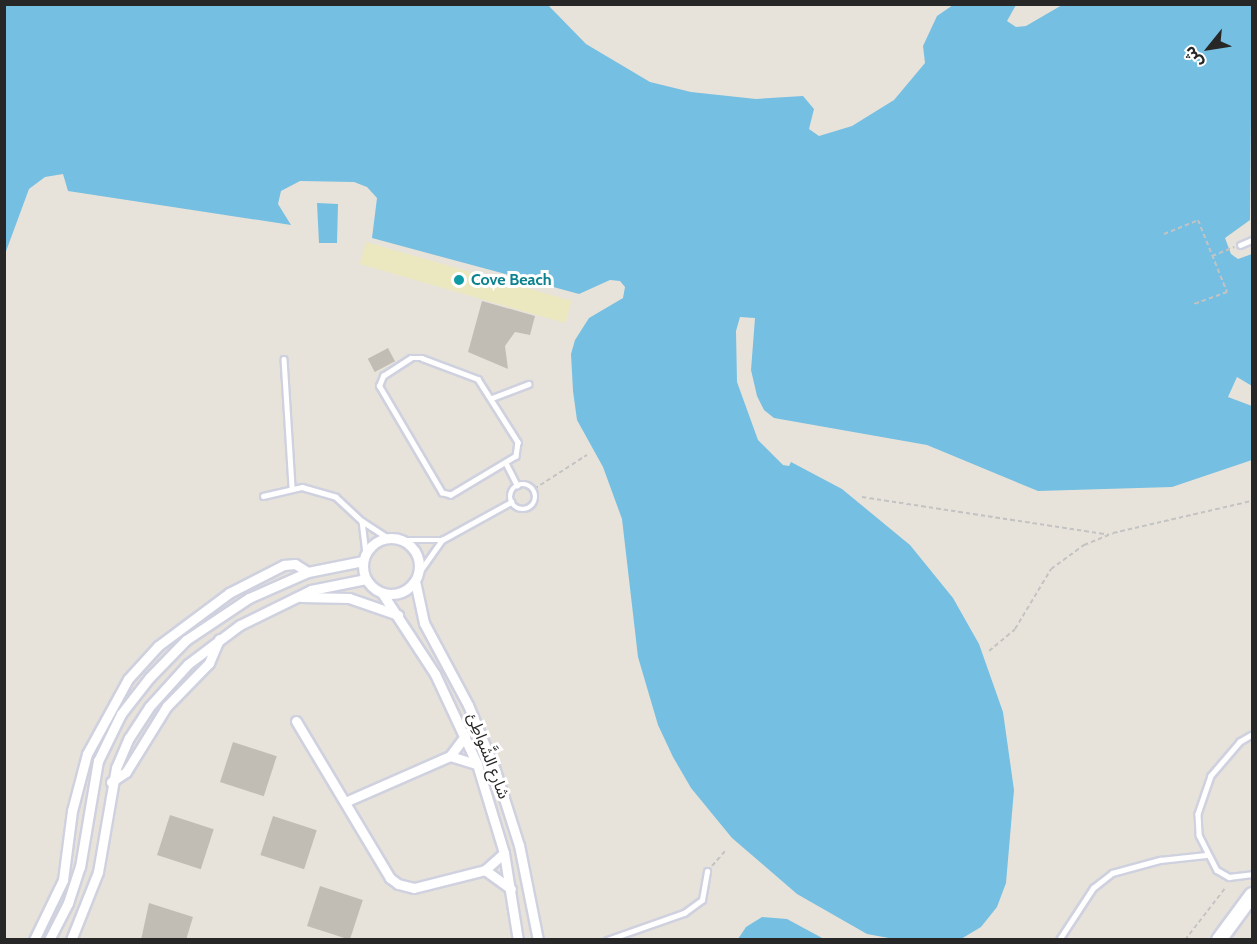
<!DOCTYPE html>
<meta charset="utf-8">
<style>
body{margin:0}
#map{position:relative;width:1257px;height:944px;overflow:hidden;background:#e8e3da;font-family:Cabin,"Noto Sans Arabic",sans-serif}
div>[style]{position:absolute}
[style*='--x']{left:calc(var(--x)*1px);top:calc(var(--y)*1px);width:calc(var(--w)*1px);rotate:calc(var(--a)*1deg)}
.sand>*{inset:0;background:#ebe7bf;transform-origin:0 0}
.water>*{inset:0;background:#75bfe2}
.building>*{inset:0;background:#c1bdb5;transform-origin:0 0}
.path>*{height:2px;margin-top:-1px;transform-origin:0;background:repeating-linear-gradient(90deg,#c3c3c3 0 4.5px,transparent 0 7.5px)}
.roads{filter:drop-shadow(2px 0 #cfd1df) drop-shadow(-2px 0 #cfd1df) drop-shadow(0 2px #cfd1df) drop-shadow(0 -2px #cfd1df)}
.lane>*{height:4.5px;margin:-2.25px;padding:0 2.25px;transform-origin:2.25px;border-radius:2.25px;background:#fff}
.lane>.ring{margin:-2.25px;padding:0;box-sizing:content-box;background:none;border:4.5px solid #fff;border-radius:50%}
.street>*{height:9px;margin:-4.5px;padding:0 4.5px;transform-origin:4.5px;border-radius:4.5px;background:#fff}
.street>.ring{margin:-4.5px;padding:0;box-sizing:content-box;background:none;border:9px solid #fff;border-radius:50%}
.secondary>*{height:14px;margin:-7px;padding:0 7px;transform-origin:7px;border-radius:7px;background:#fff}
.dots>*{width:16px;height:16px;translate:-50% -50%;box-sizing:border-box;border:3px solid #fff;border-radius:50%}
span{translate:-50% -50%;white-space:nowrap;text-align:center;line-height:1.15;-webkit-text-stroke:6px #fff;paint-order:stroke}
.culture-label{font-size:16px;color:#0d838f;font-weight:700}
.left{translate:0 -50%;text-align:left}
.street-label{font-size:16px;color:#272727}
.frame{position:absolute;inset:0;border:6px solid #272727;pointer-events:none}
.north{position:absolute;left:1179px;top:18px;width:60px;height:60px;-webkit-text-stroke:4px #fff;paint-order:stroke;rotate:240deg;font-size:16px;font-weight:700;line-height:24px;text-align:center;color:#272727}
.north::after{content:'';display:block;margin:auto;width:21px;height:27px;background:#272727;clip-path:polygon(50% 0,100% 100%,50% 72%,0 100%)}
</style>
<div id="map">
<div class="sand">
<i style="left:366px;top:242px;width:214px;height:23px;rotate:16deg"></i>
</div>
<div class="water">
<i style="clip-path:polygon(5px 4px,548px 5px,586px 44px,650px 82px,691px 92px,756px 99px,803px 96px,814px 109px,809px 129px,819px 136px,852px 126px,894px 100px,925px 63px,923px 46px,937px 16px,953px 5px,1016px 5px,1007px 21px,1016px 27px,1026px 26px,1062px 5px,1252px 5px,1250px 220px,1225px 238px,1231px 254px,1238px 259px,1252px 254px,1252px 386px,1237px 377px,1228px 397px,1252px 406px,1252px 460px,1172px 487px,1038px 491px,927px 445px,774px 418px,764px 410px,757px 396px,751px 370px,755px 318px,740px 317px,736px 331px,737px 382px,758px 440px,783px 465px,789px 466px,791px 462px,842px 489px,910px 545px,953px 598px,979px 644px,1003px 712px,1014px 790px,1006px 883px,997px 907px,981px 927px,961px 939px,894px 939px,867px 934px,797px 894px,732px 838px,691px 788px,673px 757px,658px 725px,638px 657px,622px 519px,603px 467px,577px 420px,573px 391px,571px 354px,575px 340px,589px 318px,623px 298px,625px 287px,620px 281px,610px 280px,579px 294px,372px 238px,377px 198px,367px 187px,354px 182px,300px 181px,281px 191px,278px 204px,291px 225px,68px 191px,63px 174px,45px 177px,29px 189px,5px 254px)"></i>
<i style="clip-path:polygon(317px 203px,338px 204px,337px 243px,319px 243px)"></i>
<i style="clip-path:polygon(762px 917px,787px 919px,824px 939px,738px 939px,746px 927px)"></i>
</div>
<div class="building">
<i style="clip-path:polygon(482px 301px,535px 316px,530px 335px,515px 332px,505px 346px,508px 369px,468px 352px)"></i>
<i style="left:388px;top:348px;width:15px;height:23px;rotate:62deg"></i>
<i style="left:233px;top:742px;width:46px;height:42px;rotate:18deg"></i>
<i style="left:170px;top:815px;width:46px;height:42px;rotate:18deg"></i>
<i style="left:273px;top:816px;width:46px;height:41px;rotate:18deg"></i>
<i style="left:320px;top:886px;width:45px;height:42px;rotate:18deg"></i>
<i style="clip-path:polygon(149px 903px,193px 917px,186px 940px,141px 940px)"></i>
</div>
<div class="path">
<i style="--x:1164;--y:234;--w:37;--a:-22"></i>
<i style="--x:1198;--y:220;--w:78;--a:68.1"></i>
<i style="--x:1227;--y:292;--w:37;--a:160"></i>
<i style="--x:1212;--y:256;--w:24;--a:-22"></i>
<i style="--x:534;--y:489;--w:63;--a:-32.7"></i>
<i style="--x:862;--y:497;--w:250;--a:8.7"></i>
<i style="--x:989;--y:651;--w:34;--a:-40"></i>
<i style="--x:1015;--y:629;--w:70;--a:-59"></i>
<i style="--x:1051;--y:569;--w:41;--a:-36"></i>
<i style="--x:1084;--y:545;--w:31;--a:-22"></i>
<i style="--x:1113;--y:533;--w:143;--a:-13"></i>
<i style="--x:712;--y:866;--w:21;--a:-49"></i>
<i style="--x:1185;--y:940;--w:67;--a:-52.3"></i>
</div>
<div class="roads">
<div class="lane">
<i style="--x:1240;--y:245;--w:13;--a:-23"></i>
<i style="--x:411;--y:358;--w:11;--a:0"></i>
<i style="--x:422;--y:358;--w:60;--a:20.6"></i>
<i style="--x:478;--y:379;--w:75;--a:57.6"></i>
<i style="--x:518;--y:442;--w:14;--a:98"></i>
<i style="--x:516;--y:456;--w:76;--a:149"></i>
<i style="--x:451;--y:495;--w:9;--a:-167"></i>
<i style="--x:442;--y:493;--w:124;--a:-120.5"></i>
<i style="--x:379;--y:386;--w:11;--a:-68"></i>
<i style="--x:383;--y:376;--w:33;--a:-33"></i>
<i style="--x:284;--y:359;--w:128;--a:86.4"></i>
<i style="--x:492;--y:398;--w:39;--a:-21"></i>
<i style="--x:506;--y:463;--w:25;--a:63"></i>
<i class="ring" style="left:510px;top:484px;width:21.5px;height:21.5px"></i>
<i style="--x:263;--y:496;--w:40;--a:-13"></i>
<i style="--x:302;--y:487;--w:35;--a:16"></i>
<i style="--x:336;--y:497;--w:35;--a:43"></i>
<i style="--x:362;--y:521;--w:32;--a:83"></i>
<i style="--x:362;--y:521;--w:31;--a:33"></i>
<i style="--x:401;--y:540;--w:41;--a:0"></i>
<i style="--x:418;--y:574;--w:42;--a:-54.8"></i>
<i style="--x:442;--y:540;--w:79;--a:-28.8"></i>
<i style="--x:1252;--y:735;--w:14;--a:150"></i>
<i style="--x:1240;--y:742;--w:45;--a:130.5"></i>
<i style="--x:1211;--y:776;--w:40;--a:108.9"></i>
<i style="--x:1198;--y:814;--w:21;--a:87"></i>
<i style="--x:1199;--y:835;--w:39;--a:63"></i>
<i style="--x:1217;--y:870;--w:14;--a:30"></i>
<i style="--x:1229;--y:877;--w:23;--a:-7"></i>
<i style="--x:607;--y:940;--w:82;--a:-19.3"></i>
<i style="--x:684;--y:913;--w:22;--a:-36"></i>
<i style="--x:702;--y:900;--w:29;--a:-80"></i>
<i style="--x:1059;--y:940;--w:62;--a:-56.8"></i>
<i style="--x:1093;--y:888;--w:24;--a:-38"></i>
<i style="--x:1112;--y:873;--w:50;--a:-15.2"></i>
<i style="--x:1160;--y:860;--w:46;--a:-6.2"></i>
</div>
<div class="street">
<i class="ring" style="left:363px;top:538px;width:47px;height:47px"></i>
<i style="--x:415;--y:581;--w:43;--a:77.9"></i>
<i style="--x:424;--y:623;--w:93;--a:61.8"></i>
<i style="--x:468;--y:705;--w:70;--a:67.4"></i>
<i style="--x:495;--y:770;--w:79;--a:72.3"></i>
<i style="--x:519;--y:845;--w:97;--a:78.7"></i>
<i style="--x:382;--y:593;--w:97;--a:56.8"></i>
<i style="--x:435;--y:674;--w:99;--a:65"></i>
<i style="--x:477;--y:764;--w:93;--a:73.1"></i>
<i style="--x:504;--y:853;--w:88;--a:80.9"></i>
<i style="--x:301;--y:597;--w:48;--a:1.2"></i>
<i style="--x:349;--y:598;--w:52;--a:19.1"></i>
<i style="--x:296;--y:721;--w:183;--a:59.1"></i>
<i style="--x:390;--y:878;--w:10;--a:37"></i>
<i style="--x:398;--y:884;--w:16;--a:14"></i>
<i style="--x:414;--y:888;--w:73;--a:-14.2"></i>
<i style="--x:485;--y:870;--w:25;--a:-42"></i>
<i style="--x:450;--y:756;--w:28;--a:17"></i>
<i style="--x:111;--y:782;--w:18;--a:-34"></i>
<i style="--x:126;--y:772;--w:78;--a:-58.2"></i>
<i style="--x:167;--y:706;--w:60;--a:-45.7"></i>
<i style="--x:209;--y:663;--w:26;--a:-67"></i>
<i style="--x:345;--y:802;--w:115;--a:-23.7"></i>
<i style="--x:450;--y:756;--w:25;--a:-53"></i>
<i style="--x:485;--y:870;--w:32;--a:36"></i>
<i style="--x:34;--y:940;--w:67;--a:-64.2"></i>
<i style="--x:63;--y:880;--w:70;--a:-82.6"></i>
<i style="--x:72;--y:811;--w:59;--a:-75.3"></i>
<i style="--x:87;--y:754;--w:85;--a:-61.3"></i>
<i style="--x:128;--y:679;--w:45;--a:-47.7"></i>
<i style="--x:158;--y:646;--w:89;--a:-36.7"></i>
<i style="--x:229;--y:593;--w:62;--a:-27"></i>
<i style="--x:284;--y:565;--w:11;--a:-5"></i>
<i style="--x:295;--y:564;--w:15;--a:32"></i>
<i style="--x:49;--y:940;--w:42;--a:-62.8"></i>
<i style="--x:68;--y:903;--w:38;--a:-72"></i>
<i style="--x:80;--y:867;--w:108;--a:-80.4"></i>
<i style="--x:98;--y:761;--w:52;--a:-63.9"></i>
<i style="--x:121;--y:714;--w:46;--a:-52.1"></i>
<i style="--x:149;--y:678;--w:53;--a:-45.8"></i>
<i style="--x:186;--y:640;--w:76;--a:-33.7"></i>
<i style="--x:249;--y:598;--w:64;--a:-23.8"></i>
<i style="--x:308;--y:572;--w:56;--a:-11.3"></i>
<i style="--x:71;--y:940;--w:73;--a:-68.3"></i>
<i style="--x:98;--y:872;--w:106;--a:-80.2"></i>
<i style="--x:116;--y:768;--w:33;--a:-67"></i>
<i style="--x:129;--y:738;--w:37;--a:-57"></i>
<i style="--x:149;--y:707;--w:58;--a:-47.8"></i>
<i style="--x:188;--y:664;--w:65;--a:-36.9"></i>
<i style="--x:240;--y:625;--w:79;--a:-26.2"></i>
<i style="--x:311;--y:590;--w:56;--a:-11.3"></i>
</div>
<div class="secondary">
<i style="--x:1219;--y:940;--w:56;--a:-53.7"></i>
</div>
</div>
<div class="dots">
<i style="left:459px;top:280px;background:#0f9aa8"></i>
</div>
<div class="culture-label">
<span class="left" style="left:471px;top:280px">Cove Beach</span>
</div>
<div class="street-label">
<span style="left:488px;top:756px;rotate:69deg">شارع الشَّواطِئ</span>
</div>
<div class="frame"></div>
<div class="north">ش</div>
</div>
